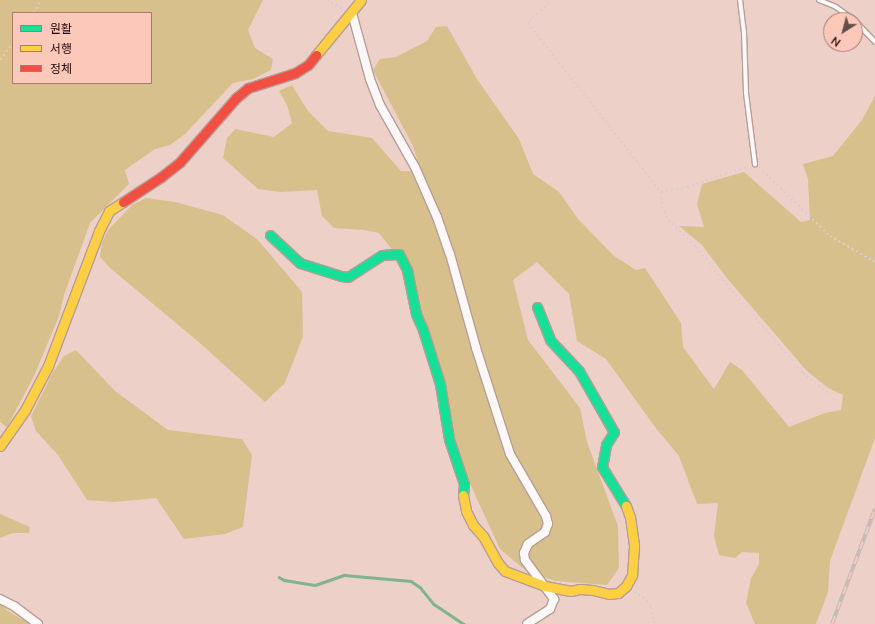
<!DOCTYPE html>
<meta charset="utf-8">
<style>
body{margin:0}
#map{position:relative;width:875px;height:624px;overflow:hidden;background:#edd0c8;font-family:"Nunito Sans","Noto Sans KR",sans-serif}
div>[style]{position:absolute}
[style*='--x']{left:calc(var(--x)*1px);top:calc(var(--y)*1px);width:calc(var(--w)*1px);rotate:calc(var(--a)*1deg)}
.green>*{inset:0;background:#d8c08d}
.stream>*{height:2.5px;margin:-1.25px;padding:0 1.25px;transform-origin:1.25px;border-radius:1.25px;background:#80b38e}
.path>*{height:1.5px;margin-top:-0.75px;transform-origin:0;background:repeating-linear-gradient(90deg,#d8cfcd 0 2px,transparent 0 5px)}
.roads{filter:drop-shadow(1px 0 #b69e97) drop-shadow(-1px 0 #b69e97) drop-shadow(0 1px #b69e97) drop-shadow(0 -1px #b69e97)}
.lane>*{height:4px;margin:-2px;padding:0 2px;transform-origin:2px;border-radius:2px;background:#fcf8f7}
.street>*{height:8px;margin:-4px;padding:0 4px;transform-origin:4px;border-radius:4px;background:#fcf8f7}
.fast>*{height:9px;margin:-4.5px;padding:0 4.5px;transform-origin:4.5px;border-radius:4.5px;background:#16e098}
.slow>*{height:9px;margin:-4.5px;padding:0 4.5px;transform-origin:4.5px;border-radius:4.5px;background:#ffcf43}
.jam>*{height:9px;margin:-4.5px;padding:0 4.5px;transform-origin:4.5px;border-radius:4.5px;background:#f24e42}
.rail>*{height:4px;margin-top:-2px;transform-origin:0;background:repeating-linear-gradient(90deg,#fcc8b9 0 8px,#c2bab8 0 16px);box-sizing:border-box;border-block:1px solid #c2bab8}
span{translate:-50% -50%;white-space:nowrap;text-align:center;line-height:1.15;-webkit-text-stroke:4px #fcc8b9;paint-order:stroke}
.legend{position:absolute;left:12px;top:12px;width:140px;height:72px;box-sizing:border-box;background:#fcc8b9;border:1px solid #a37b71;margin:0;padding:5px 7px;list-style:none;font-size:12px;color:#1d0804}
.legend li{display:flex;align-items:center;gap:8px;height:20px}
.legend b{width:20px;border:1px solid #a37b71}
.north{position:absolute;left:823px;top:12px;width:40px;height:40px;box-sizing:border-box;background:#fcc8b9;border:1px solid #a37b71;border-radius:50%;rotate:216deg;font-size:11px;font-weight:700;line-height:16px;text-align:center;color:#1d0804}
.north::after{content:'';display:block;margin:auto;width:14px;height:18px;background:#664e49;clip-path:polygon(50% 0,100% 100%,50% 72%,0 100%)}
</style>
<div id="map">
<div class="green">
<i style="clip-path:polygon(evenodd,0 0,263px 0,248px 30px,255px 48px,273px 59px,271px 70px,253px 79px,233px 83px,185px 134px,170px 145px,155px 149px,125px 170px,129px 184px,90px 223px,64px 295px,59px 316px,34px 376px,7px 427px,0 422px,0 0,13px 13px,151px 13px,151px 83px,13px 83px,13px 13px)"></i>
<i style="clip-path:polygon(447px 26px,477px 79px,519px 139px,533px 174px,559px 192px,579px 220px,614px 256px,636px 270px,645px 268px,681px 323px,683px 347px,714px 389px,730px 362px,742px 370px,789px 427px,825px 413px,841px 410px,843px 395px,828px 388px,806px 370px,726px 277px,702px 245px,679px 226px,704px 227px,697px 204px,702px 184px,744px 172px,801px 222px,810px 220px,808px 179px,803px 164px,833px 156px,862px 120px,875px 96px,875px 438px,830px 561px,828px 592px,816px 624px,755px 624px,746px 603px,751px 578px,759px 564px,759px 553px,742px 552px,735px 558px,719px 555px,714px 536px,718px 503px,697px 504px,679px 456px,655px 427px,606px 359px,577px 341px,569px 294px,537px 262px,513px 280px,528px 340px,580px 408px,587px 442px,618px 526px,619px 568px,607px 585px,555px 581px,525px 570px,500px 549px,467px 477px,427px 346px,405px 266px,379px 233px,364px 230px,334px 228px,322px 216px,317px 190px,281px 192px,258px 189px,223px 158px,227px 138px,235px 129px,274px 137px,292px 123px,287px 105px,279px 91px,292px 85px,308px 111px,328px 131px,372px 138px,401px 171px,421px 171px,413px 146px,373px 70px,380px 59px,396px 57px,427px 41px,436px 27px)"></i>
<i style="clip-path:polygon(146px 198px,175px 202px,223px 215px,258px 240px,302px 292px,303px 336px,285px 383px,265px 402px,201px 344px,110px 268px,100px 257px,102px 242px,108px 230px,132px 205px)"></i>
<i style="clip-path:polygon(76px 350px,115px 391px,168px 430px,242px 439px,252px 455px,243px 527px,225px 534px,184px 539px,156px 498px,114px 502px,87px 500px,58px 455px,36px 431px,31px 416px,52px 374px,64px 356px)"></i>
<i style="clip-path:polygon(0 514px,30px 527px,29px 533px,13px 533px,0 538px)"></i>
<i style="clip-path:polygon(0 603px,8px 611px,30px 624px,0 624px)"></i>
</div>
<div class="stream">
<i style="--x:279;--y:577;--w:6;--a:31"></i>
<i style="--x:284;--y:580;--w:31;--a:9"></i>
<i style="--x:315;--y:585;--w:31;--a:-19"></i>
<i style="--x:344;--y:575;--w:67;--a:5.1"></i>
<i style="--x:411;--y:581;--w:11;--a:34"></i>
<i style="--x:420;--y:587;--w:22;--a:51"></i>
<i style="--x:434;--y:604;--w:36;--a:34"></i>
</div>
<div class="path">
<i style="--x:327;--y:0;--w:17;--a:31"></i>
<i style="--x:553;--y:0;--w:34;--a:137"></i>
<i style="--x:528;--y:23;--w:215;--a:51.8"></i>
<i style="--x:661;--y:192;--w:15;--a:86"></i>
<i style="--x:662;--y:207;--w:15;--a:62"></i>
<i style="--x:669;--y:220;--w:38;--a:45"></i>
<i style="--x:696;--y:247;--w:43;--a:50.7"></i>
<i style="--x:723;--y:280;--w:123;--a:49.3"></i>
<i style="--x:803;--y:373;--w:32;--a:39"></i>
<i style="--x:33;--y:13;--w:15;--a:-58"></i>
<i style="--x:0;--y:60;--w:22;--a:-54"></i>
<i style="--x:759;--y:167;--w:99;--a:44.2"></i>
<i style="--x:830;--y:236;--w:52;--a:30"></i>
<i style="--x:661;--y:192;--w:26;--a:-11"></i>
<i style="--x:687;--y:187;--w:65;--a:-18.7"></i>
<i style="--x:634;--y:592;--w:15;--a:32"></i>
<i style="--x:647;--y:600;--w:8;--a:60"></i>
<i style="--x:651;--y:607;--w:17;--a:77"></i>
</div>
<div class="roads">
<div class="lane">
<i style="--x:740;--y:0;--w:32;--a:83"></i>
<i style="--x:744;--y:32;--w:61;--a:88.1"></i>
<i style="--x:746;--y:93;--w:72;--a:82.8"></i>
<i style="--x:819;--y:0;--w:18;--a:22"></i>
<i style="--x:836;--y:7;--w:22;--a:36"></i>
<i style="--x:855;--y:21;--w:29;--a:46"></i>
</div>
<div class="street">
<i style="--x:352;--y:13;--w:68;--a:74.7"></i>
<i style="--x:370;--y:79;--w:28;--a:69"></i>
<i style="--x:380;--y:105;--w:71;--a:60.6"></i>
<i style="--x:415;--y:167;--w:55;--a:66.3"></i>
<i style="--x:437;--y:217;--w:39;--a:71"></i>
<i style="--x:450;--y:254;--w:98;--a:74.5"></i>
<i style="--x:476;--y:348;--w:111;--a:72.2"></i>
<i style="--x:510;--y:454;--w:72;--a:59.9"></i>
<i style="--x:546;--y:516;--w:8;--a:76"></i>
<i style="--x:548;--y:524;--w:9;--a:111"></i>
<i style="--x:545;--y:532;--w:21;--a:145"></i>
<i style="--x:528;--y:544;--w:10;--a:114"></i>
<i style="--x:524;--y:553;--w:7;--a:82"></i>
<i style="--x:525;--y:560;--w:49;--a:53.4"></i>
<i style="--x:554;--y:599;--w:11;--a:112"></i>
<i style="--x:550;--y:609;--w:27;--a:147"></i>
<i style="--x:0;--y:599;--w:16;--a:27"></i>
<i style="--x:14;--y:606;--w:30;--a:37"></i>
</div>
<div class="fast">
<i style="--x:270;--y:235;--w:41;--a:43"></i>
<i style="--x:300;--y:263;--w:43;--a:17.6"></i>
<i style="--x:341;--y:276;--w:7;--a:8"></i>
<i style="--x:348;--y:277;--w:40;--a:-32.9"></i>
<i style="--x:382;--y:255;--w:17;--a:-3"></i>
<i style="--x:399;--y:254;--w:18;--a:63"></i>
<i style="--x:407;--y:270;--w:45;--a:78.4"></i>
<i style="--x:416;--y:314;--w:17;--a:66"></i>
<i style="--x:423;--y:330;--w:57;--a:72.5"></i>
<i style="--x:440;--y:384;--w:56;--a:80.7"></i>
<i style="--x:449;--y:439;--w:47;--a:71.6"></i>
<i style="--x:464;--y:484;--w:11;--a:95"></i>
<i style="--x:537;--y:307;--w:35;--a:68"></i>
<i style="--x:550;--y:340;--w:42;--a:46.9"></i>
<i style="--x:579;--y:371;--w:70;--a:60.2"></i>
<i style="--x:614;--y:432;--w:15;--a:122"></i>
<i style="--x:606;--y:445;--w:22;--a:100"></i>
<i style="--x:602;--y:467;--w:46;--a:58.4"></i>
</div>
<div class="slow">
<i style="--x:316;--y:55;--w:71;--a:-50.7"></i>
<i style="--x:0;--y:446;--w:44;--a:-55.2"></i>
<i style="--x:25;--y:410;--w:50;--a:-62.4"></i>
<i style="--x:48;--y:366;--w:144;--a:-69.3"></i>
<i style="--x:99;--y:231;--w:22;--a:-63"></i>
<i style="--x:109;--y:211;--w:17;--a:-33"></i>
<i style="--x:463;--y:495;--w:16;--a:79"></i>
<i style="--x:466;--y:511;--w:16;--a:63"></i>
<i style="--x:473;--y:525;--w:15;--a:48"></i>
<i style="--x:483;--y:536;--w:31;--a:61"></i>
<i style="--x:498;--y:563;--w:11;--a:49"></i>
<i style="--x:505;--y:571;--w:43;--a:20.6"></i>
<i style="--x:545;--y:586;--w:26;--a:11"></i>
<i style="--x:571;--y:591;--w:9;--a:-13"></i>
<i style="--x:580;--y:589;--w:13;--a:4"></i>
<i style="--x:593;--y:590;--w:16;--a:14"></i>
<i style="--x:609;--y:594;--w:9;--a:-6"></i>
<i style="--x:618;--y:593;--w:11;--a:-41"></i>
<i style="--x:626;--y:586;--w:13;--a:-61"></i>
<i style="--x:632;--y:575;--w:30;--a:-86"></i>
<i style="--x:634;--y:545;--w:28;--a:-98"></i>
<i style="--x:630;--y:517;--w:12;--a:-110"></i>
</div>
<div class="jam">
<i style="--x:123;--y:202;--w:45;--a:-33.3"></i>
<i style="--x:161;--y:177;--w:24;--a:-38"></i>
<i style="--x:180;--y:162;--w:85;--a:-48.8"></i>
<i style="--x:236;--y:98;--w:16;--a:-40"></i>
<i style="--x:248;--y:88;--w:49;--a:-17.7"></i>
<i style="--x:295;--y:73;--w:15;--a:-32"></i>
<i style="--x:308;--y:65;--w:13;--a:-51"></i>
</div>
</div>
<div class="rail">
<i style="--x:832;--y:624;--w:123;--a:-69.5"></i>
</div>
<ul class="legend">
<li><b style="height:5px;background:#16e098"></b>원활</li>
<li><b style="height:5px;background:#ffcf43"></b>서행</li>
<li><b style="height:5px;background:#f24e42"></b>정체</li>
</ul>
<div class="north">N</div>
</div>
